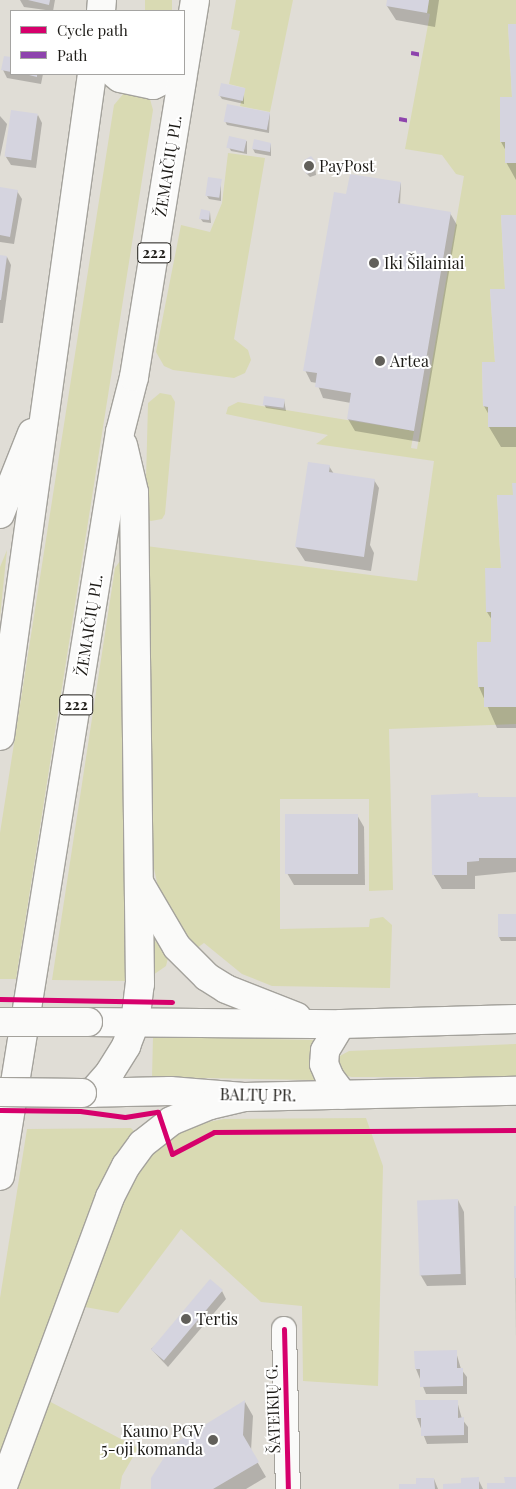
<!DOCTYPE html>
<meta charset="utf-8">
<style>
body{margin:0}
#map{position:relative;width:516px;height:1489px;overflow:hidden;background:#e0ddd6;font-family:"Playfair Display",serif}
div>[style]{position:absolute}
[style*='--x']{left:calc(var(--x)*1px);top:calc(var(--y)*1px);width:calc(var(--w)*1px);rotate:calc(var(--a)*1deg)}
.green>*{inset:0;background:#d9dab3;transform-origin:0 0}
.shadow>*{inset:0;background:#0003}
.building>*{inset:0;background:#d5d4df;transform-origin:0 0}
.roads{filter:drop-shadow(1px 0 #a4a29c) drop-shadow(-1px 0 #a4a29c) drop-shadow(0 1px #a4a29c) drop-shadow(0 -1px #a4a29c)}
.minor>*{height:24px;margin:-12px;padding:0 12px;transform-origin:12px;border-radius:12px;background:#fafaf9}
.major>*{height:28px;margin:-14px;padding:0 14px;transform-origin:14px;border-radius:14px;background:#fafaf9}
.bridges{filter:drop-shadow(1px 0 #a4a29c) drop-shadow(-1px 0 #a4a29c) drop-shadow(0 1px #a4a29c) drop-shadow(0 -1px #a4a29c)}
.major-bridge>*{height:28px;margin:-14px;padding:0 14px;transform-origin:14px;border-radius:14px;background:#fafaf9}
.quiet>*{height:4px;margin-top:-2px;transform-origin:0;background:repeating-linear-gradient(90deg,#8e44ad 0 8px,transparent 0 12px)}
.cycleway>*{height:5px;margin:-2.5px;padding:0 2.5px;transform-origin:2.5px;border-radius:2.5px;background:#d6006c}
.dots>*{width:14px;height:14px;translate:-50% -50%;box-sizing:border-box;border:2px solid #fff;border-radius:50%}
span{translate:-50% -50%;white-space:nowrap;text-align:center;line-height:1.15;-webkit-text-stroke:4px #fff;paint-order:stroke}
.shield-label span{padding:1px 4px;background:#fff;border:1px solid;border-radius:4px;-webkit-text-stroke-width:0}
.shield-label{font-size:15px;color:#1d1b17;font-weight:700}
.street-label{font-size:16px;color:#1d1b17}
.poi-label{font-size:16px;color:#1d1b17}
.left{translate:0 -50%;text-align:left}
.right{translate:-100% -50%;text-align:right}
.legend{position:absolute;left:10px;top:10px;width:175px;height:65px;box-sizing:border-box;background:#fff;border:1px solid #a5a4a2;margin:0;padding:6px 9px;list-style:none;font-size:15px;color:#1d1b17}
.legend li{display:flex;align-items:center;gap:10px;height:25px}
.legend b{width:25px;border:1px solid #a5a4a2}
</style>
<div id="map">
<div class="green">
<i style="left:145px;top:0;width:27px;height:11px"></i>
<i style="clip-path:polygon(236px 0,293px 0,270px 112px,240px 106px,245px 88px,229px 84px,240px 31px,231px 29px)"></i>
<i style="clip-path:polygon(429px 0,516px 0,516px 24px,508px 24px,512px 97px,500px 97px,500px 142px,505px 142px,505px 162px,516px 163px,516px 215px,501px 215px,505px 289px,490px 289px,495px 362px,482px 362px,483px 406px,488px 407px,488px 427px,516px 427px,516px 483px,513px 483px,513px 495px,497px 495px,501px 568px,491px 612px,491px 642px,477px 643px,478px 687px,484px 687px,484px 707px,516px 707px,516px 724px,389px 729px,393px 890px,369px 891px,369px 799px,280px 799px,280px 929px,369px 927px,370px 919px,383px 917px,392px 925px,390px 988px,272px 986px,242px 974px,204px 943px,194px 950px,180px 933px,158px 887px,150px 850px,146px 546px,417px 581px,434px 461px,316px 444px,328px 435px,226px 414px,228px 407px,238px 402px,414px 431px,411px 448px,417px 449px,464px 176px,456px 174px,442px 155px,405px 149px,430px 14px,427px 13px)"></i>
<i style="clip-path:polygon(135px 90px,150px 99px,153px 110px,16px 979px,0 979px,0 833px,114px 105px,124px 93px)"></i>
<i style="clip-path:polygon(228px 153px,265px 158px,234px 339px,248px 350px,251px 360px,245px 373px,234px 378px,173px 370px,164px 366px,156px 352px,181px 225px,210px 232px,222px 203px)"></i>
<i style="clip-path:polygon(160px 393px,171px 395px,175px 402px,165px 514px,162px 519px,151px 521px,145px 519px,148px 403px)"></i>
<i style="clip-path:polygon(7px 550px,0 617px,0 567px)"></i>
<i style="clip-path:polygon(120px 561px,127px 981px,52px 980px,115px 568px)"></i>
<i style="clip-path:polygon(150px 934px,168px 958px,166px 966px,153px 975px)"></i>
<i style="clip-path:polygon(153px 1037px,319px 1040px,310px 1059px,314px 1080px,152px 1077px)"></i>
<i style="clip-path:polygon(516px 1044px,516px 1077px,352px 1077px,342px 1075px,336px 1065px,338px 1057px,349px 1051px)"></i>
<i style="clip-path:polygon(366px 1118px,383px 1166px,378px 1386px,303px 1381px,302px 1306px,261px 1302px,181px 1229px,118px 1313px,85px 1307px,125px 1186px,151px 1151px,192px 1125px,224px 1119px)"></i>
<i style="clip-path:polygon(131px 1128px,135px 1132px,0 1461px,0 1298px,27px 1129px)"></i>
<i style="clip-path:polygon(43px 1398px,138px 1448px,122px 1476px,120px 1489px,14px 1489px)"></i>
</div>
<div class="shadow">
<i style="clip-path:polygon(20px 0,55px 0,53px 11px,24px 7px)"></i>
<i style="clip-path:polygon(388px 0,439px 0,435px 27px,396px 20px,387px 6px)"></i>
<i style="clip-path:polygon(516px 25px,516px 180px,506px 162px,506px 151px,501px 142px,513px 98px)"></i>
<i style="clip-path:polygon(5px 58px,11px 58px,11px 74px,43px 74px,41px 84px,7px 78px,3px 70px)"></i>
<i style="clip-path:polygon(244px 89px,244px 104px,222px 99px,220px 96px)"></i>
<i style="clip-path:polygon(270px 113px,269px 133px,227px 125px,225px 121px)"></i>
<i style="clip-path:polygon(38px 115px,42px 123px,36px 168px,11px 165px,6px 157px)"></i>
<i style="clip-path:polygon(0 116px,7px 124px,0 157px)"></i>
<i style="clip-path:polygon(247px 141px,247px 154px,231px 151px,229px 147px)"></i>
<i style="clip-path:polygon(271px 144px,271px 156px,255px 153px,253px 149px)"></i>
<i style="clip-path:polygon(315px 163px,316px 175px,310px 177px,306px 173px)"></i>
<i style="clip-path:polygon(221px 180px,221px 201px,209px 199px,207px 196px)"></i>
<i style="clip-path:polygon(401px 183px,400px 205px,450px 213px,457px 225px,420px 442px,355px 431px,348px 419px,351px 403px,323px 398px,317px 383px,311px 382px,305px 370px,349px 196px)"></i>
<i style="clip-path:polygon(0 188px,17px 191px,22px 199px,14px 244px,0 242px)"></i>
<i style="clip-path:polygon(210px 212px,211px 223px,203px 222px,200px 218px)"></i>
<i style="clip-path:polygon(516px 216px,516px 447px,501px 447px,489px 427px,489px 415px,484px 406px,497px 363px)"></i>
<i style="clip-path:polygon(0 256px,7px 257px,11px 265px,3px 323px,0 323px)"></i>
<i style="clip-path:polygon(284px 400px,286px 411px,266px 408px,264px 404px)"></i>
<i style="clip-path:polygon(329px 466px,334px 474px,374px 480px,379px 488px,370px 545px,374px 553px,371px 571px,305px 561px,296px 547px)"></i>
<i style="clip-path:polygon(516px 484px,516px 728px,497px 728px,479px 687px,493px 644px,492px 620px,487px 612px,503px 569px)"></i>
<i style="clip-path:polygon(477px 795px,480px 799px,516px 798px,516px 872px,475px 876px,475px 889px,442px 889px,433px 874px)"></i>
<i style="clip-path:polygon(357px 815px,364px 827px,365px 885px,294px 885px,287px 873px)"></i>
<i style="clip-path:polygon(516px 915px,516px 941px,501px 941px,499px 937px)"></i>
<i style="clip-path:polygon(458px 1200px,464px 1212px,466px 1285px,427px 1286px,420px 1274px)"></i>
<i style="clip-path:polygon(515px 1207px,516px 1207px,516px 1339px)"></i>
<i style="clip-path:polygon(222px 1291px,226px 1299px,168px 1367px,151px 1349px)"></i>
<i style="clip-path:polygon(456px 1352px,461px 1369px,467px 1377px,467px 1394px,426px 1394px,416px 1369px)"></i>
<i style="clip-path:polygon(457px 1401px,462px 1419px,468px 1427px,468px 1443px,427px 1444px,417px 1418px)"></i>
<i style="clip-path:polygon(245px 1402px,253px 1416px,251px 1451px,266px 1477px,246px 1489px,153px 1489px)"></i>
<i style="clip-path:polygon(434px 1479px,438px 1489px,400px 1489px,418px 1485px)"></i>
<i style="clip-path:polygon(478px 1479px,483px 1489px,445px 1489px,462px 1484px)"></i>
</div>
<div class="building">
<i style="clip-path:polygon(28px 0,50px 0,49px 5px)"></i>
<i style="clip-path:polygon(387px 0,429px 0,427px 13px,386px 6px)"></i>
<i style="clip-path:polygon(508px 24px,516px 24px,516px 163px,505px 163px,505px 142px,500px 142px,500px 97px,512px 97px)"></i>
<i style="clip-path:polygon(4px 56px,11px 57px,11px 72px,1px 70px)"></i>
<i style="clip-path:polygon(25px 74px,37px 74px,37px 77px)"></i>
<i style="left:221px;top:83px;width:25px;height:13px;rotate:12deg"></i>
<i style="left:227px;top:104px;width:44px;height:18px;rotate:11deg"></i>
<i style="left:11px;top:110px;width:27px;height:47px;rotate:8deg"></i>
<i style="left:229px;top:136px;width:18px;height:12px;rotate:13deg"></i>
<i style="clip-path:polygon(254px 139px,271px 143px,270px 152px,252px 149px)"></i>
<i style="clip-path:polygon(311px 156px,316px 162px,314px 171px,307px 174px,302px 169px,304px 160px)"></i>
<i style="clip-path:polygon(350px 174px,401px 182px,398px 203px,451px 212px,414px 431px,347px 419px,351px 393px,315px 387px,317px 373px,303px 371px,334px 192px,346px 194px)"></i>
<i style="left:208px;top:177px;width:14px;height:19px;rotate:8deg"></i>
<i style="clip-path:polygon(0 187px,18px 190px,10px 237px,0 235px)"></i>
<i style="clip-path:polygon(201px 209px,210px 211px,209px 220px,199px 219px)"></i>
<i style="clip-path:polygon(501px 215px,516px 215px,516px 427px,488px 427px,488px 407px,483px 406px,482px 362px,495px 362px,490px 289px,505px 289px)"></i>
<i style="clip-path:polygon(0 255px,7px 256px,1px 300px,0 300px)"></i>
<i style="left:264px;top:396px;width:21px;height:9px;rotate:8deg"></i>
<i style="clip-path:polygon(308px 462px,330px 465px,329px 472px,375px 479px,364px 557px,295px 547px)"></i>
<i style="clip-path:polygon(512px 483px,516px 483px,516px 707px,484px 707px,484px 687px,478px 687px,477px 642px,491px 642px,491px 612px,486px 612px,485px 568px,501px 568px,497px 495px,513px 495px)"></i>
<i style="clip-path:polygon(478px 793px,478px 797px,516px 797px,516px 858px,479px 858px,479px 861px,467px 862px,467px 875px,432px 875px,431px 795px)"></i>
<i style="left:285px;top:814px;width:73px;height:60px"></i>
<i style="left:498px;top:914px;width:18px;height:23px"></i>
<i style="left:458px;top:1199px;width:75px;height:41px;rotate:88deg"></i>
<i style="left:514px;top:1206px;width:2px;height:72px"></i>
<i style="left:210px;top:1279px;width:17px;height:92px;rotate:40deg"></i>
<i style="clip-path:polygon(457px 1350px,457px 1368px,463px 1368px,463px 1386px,420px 1387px,420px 1369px,415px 1369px,414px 1351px)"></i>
<i style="clip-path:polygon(245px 1400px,243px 1435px,259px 1462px,213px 1489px,151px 1489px,151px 1478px,172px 1445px)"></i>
<i style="clip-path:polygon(415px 1400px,458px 1400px,458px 1418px,464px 1417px,464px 1435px,421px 1436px,421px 1418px,416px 1418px)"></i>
<i style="clip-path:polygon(479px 1477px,479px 1489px,443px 1489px,443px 1484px,461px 1483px,461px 1478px)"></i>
<i style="clip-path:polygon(504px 1477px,516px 1477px,516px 1489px,487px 1489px,487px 1483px,505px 1483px)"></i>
<i style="clip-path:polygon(416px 1478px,434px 1478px,435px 1489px,399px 1489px,399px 1484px,416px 1484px)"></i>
</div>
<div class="roads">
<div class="minor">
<i style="--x:284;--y:1329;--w:160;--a:88.6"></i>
</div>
<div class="major">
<i style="--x:101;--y:11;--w:11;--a:-85"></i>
<i style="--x:184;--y:68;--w:69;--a:-80.8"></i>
<i style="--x:115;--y:74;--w:6;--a:39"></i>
<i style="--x:120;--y:78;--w:34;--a:12"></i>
<i style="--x:153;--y:85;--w:26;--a:-25"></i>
<i style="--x:0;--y:514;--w:87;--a:-68.4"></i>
<i style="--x:0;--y:736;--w:668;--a:-82.09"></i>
<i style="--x:140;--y:884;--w:73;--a:59.6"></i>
<i style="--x:177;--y:947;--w:42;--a:45"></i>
<i style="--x:207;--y:977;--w:22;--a:32"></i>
<i style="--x:226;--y:989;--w:76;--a:21.5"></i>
<i style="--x:88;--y:1022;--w:253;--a:0.5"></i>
<i style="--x:341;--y:1024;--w:175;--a:-1.6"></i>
<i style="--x:341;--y:1024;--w:31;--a:121"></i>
<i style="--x:325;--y:1051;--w:13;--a:94"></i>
<i style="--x:324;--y:1064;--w:15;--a:67"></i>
<i style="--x:330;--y:1078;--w:21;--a:53"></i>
<i style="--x:82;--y:1093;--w:88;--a:-1.3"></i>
<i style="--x:170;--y:1091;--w:74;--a:4.6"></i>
<i style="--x:244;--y:1097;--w:272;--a:-1.3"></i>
<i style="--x:92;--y:1093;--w:28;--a:-49"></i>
<i style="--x:110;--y:1072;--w:31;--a:-58"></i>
<i style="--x:126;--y:1046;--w:25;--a:-69"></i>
<i style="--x:135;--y:1023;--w:39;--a:-83"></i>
<i style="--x:140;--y:984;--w:492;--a:-90.7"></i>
<i style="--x:134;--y:492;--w:48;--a:-103.2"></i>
<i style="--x:0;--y:1176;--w:754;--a:-80.84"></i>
<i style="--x:120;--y:432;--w:57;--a:-75.7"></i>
<i style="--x:134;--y:377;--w:307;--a:-80.8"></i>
<i style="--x:2;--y:1489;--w:311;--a:-69.7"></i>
<i style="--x:110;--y:1197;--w:35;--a:-63"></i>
<i style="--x:126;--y:1166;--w:27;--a:-54"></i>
<i style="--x:142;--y:1144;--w:37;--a:-38"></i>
<i style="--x:171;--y:1121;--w:42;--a:-22.3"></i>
<i style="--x:210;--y:1105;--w:35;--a:-13"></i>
</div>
</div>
<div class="bridges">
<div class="major-bridge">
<i style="--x:0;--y:1022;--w:88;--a:0"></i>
<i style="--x:0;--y:1092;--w:82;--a:0.7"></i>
</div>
</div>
<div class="quiet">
<i style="--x:411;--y:53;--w:11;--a:10"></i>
<i style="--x:399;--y:119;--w:11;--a:10"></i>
</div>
<div class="cycleway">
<i style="--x:0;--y:999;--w:172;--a:1"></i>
<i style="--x:0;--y:1110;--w:80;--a:0.7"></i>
<i style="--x:80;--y:1111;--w:45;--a:7.6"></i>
<i style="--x:125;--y:1117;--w:33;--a:-9"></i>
<i style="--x:158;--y:1112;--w:44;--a:71.6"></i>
<i style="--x:172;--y:1154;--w:47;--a:-27.6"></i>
<i style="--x:214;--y:1132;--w:302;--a:-0.4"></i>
<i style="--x:284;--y:1329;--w:160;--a:88.6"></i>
</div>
<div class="dots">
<i style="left:309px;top:166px;background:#615f5a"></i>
<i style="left:374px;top:263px;background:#615f5a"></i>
<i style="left:380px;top:361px;background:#615f5a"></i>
<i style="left:186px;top:1319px;background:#615f5a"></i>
<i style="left:213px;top:1440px;background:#615f5a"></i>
</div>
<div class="shield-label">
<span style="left:154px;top:253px">222</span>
<span style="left:76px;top:705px">222</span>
</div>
<div class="street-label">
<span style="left:168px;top:166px;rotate:-81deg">ŽEMAIČIŲ PL.</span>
<span style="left:89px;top:625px;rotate:-81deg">ŽEMAIČIŲ PL.</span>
<span style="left:258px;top:1095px;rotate:1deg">BALTŲ PR.</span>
<span style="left:273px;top:1409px;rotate:-92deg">ŠATEIKIŲ G.</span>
</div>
<div class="poi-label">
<span class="left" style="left:319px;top:166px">PayPost</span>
<span class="left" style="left:384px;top:263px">Iki Šilainiai</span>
<span class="left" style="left:390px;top:361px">Artea</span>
<span class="left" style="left:196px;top:1319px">Tertis</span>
<span class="right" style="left:203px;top:1440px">Kauno PGV<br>5-oji komanda</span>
</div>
<ul class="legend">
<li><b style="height:6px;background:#d6006c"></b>Cycle path</li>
<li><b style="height:6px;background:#8e44ad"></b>Path</li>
</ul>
</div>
